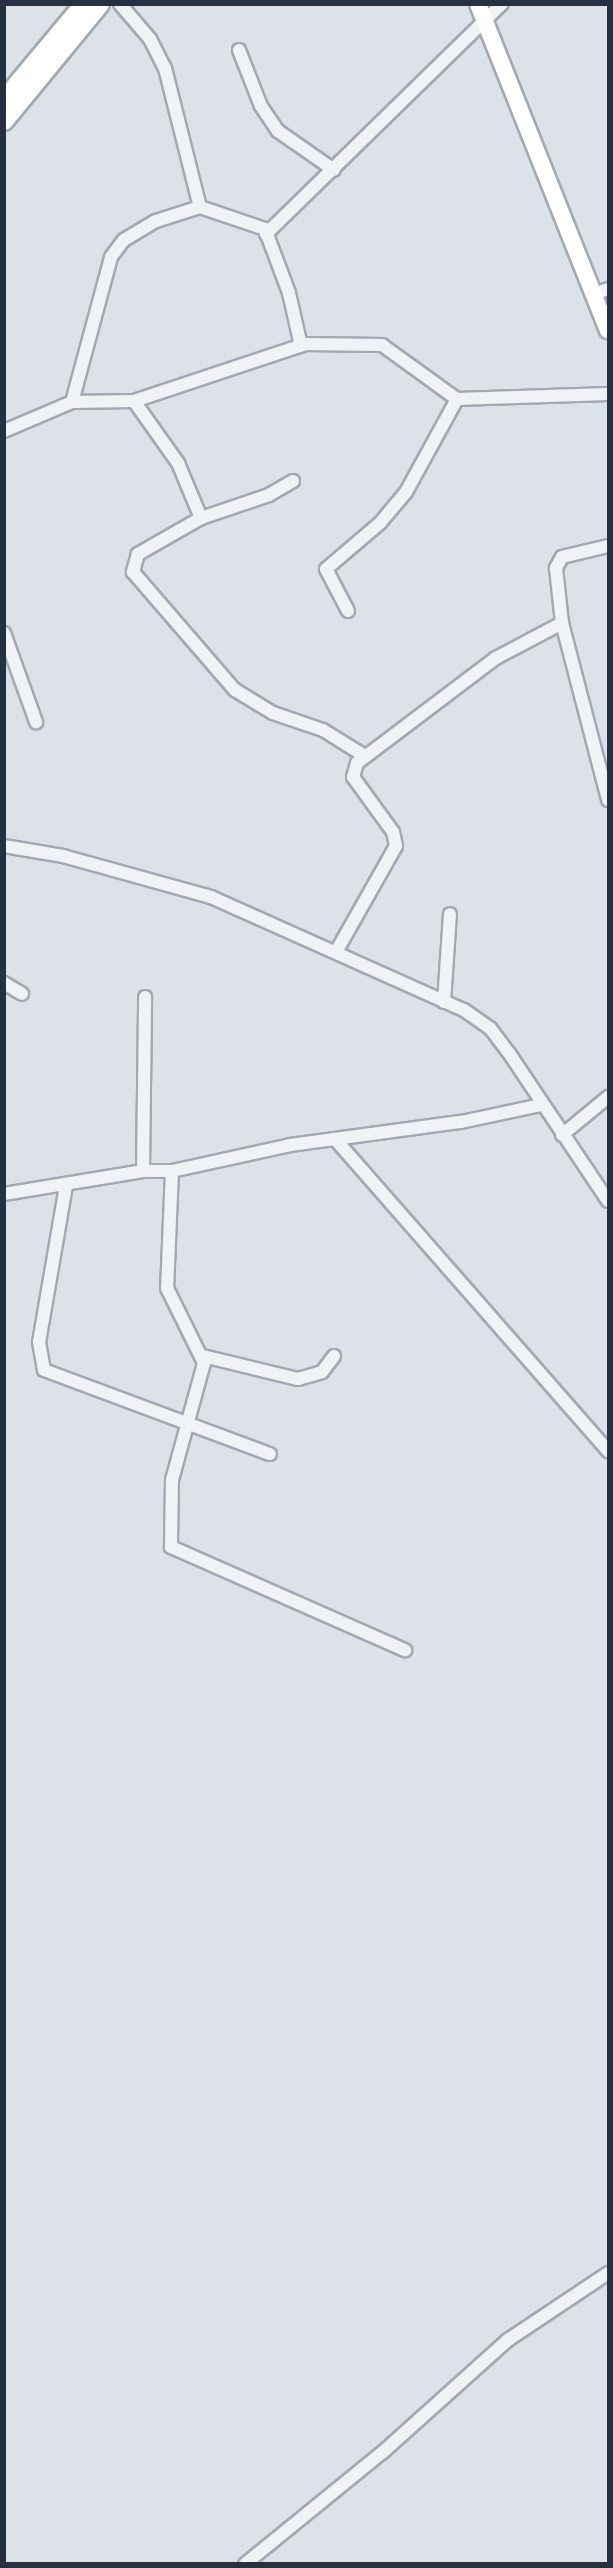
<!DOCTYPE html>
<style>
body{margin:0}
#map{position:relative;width:613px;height:2568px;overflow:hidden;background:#dde2e8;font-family:Commissioner,sans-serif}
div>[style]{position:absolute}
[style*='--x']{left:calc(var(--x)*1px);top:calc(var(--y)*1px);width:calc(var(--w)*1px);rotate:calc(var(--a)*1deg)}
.roads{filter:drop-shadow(2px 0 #a2a9b2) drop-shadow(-2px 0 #a2a9b2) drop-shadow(0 2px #a2a9b2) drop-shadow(0 -2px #a2a9b2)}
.street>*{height:12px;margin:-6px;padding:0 6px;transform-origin:6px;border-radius:6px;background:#f0f3f6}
.secondary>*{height:16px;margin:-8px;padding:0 8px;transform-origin:8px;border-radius:8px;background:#fff}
.primary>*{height:18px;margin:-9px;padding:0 9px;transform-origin:9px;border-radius:9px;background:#fff}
span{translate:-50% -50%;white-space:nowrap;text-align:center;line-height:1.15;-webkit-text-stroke:5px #ecf1f6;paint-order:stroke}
.frame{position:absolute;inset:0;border:6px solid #253140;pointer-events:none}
</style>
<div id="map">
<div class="roads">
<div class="street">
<i style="--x:120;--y:4;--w:46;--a:49.4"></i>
<i style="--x:150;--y:39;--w:33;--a:63"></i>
<i style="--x:165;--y:68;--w:143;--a:75.9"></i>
<i style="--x:239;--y:50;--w:60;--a:68.6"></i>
<i style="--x:261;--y:106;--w:30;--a:56"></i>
<i style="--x:278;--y:131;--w:68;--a:34.9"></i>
<i style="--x:266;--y:234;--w:330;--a:-44.3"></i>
<i style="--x:593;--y:294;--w:16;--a:-18"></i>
<i style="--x:134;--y:401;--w:76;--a:54.6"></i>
<i style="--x:178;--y:463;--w:60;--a:67.3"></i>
<i style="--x:72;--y:402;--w:150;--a:-74.9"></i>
<i style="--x:111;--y:257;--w:21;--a:-53"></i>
<i style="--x:124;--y:240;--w:37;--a:-31"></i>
<i style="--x:156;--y:221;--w:46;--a:-17.7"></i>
<i style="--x:200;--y:207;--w:69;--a:18.7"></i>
<i style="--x:265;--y:229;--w:68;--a:69.4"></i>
<i style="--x:289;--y:293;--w:54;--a:77.2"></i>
<i style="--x:4;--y:431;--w:74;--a:-23.1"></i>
<i style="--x:72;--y:402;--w:62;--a:-0.9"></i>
<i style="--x:134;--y:401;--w:180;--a:-18.4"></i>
<i style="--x:305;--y:344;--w:77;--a:0.7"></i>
<i style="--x:382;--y:345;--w:92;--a:35.8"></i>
<i style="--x:457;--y:399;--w:151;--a:-1.9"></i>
<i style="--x:293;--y:481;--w:28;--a:150"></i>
<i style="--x:269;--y:495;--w:72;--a:161.3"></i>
<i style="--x:201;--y:518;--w:73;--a:150.3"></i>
<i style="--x:138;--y:554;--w:19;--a:106"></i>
<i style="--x:133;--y:572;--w:156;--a:49.2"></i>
<i style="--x:235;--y:690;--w:44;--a:31.2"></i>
<i style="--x:273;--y:713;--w:53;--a:18.8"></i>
<i style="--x:323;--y:730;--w:49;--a:31.8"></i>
<i style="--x:608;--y:546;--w:47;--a:166.6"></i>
<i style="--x:562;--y:557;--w:13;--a:119"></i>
<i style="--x:556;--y:568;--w:55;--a:83.8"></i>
<i style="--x:562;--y:623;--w:183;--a:75.4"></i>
<i style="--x:348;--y:611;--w:47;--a:-117.6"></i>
<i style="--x:326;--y:569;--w:71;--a:-40.4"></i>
<i style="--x:380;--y:523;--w:40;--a:-50"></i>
<i style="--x:406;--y:492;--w:106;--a:-61.3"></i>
<i style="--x:4;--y:633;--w:95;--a:70.2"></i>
<i style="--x:4;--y:846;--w:60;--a:9.6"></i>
<i style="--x:63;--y:856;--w:154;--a:15.5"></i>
<i style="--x:211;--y:897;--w:277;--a:24.1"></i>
<i style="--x:464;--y:1010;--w:32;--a:35"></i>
<i style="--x:490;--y:1028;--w:31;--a:53"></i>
<i style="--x:509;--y:1053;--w:178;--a:56.2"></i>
<i style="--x:336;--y:952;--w:122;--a:-60.5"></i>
<i style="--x:396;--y:846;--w:14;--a:-102"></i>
<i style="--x:393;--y:832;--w:68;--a:-126"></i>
<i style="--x:353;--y:777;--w:15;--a:-74"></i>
<i style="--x:357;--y:763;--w:174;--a:-37.1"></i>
<i style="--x:496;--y:658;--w:75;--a:-27.9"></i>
<i style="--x:4;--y:983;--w:21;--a:31"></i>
<i style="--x:444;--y:1002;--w:88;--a:-86.1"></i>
<i style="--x:562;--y:1135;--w:60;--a:-39.6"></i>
<i style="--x:335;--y:1139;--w:415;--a:48.8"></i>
<i style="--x:143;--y:1171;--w:174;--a:-89.3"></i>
<i style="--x:172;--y:1171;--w:117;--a:92.4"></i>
<i style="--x:167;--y:1288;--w:84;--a:63.7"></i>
<i style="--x:204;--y:1363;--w:121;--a:105.3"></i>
<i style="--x:172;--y:1480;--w:67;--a:90.9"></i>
<i style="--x:171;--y:1547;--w:256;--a:23.8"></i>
<i style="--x:66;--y:1186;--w:158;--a:99.8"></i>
<i style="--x:39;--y:1342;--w:28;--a:80"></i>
<i style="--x:44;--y:1370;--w:241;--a:20.4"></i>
<i style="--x:4;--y:1194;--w:141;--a:-9.4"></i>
<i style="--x:143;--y:1171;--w:29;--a:0"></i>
<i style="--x:172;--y:1171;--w:121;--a:-12.4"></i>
<i style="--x:290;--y:1145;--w:173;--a:-7.7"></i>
<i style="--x:461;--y:1122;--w:81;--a:-12.1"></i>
<i style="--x:203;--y:1356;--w:98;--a:13.6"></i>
<i style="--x:298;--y:1379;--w:25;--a:-16"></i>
<i style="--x:322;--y:1372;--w:20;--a:-53"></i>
<i style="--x:245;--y:2564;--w:178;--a:-39.1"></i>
<i style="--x:383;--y:2452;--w:168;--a:-41.9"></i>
<i style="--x:508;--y:2340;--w:120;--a:-33.8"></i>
</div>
<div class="secondary">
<i style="--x:478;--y:4;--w:351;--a:68.3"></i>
</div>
<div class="primary">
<i style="--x:4;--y:100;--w:125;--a:-50.2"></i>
<i style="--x:4;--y:121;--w:151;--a:-50.6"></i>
</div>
</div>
<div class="frame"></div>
</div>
